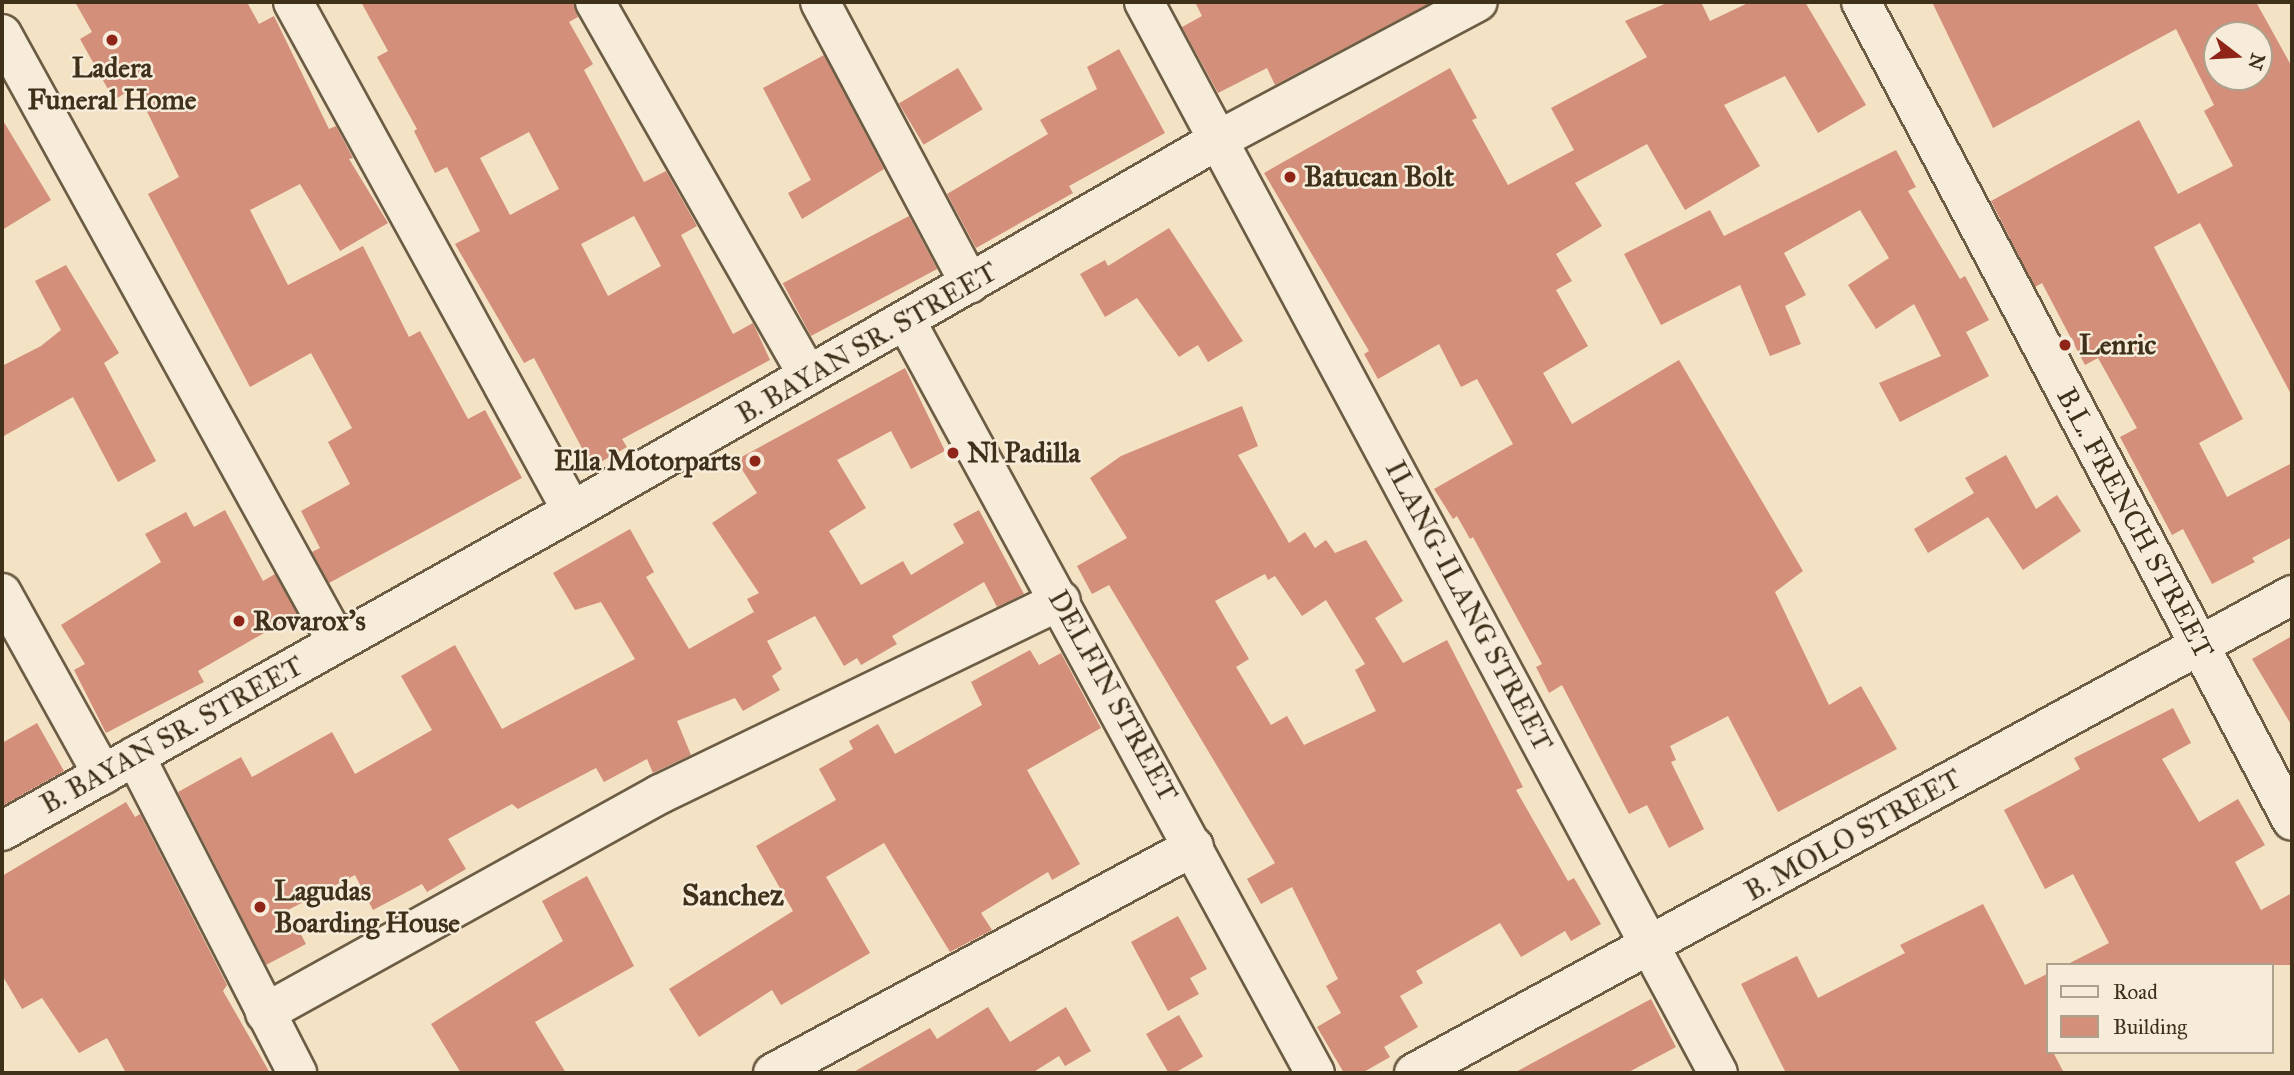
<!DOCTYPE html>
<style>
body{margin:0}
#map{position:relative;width:2294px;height:1075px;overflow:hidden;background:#f3e2c4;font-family:"IM FELL Great Primer",serif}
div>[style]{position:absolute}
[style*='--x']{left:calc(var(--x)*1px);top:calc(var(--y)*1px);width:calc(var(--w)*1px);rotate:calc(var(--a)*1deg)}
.building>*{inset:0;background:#d38f79;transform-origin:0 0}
.roads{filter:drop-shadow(2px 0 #6c5c44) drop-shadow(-2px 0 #6c5c44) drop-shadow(0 2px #6c5c44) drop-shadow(0 -2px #6c5c44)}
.minor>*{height:38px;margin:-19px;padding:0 19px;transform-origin:19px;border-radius:19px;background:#f7ecd9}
.dots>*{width:19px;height:19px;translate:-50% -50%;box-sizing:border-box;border:4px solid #f7ecd9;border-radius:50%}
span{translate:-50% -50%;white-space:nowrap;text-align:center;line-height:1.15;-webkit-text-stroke:5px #f7ecd9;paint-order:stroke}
.poi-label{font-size:28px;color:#3f301a;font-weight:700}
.left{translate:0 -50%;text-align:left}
.right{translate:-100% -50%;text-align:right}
.street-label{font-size:28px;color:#3f301a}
.neighbourhood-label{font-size:30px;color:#3f301a;font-weight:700}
.frame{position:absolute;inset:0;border:4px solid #3f301a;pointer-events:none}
.legend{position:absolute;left:2046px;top:963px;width:228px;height:91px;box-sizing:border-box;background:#f7ecd9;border:2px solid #ada18d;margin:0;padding:9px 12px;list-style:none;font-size:21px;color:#3f301a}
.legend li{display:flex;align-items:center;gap:14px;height:35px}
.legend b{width:35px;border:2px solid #ada18d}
.north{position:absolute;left:2203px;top:21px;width:70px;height:70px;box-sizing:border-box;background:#f7ecd9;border:2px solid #ada18d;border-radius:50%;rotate:107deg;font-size:19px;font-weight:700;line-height:28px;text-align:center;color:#3f301a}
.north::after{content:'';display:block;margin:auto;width:24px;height:32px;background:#8f2418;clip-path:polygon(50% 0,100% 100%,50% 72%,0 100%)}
</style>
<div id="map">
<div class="building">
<i style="clip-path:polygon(75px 2px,247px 2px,259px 24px,274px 16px,329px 129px,336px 126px,353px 158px,349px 159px,388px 223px,340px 251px,300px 184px,250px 210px,288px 285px,363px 246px,409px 337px,420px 331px,468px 419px,485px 410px,522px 478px,329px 583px,312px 552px,320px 548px,301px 511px,350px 484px,328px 442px,352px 428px,311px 353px,250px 387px,148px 194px,179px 177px,135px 87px,114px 100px,80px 39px,92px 32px)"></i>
<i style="clip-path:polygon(evenodd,361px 2px,573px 2px,578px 17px,569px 22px,593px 64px,584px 70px,644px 182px,666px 171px,697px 226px,681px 235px,733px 334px,753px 323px,770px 360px,622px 439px,627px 447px,592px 467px,534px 358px,524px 363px,455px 244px,480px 231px,447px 167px,435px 173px,414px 131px,417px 129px,377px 57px,388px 51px,361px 2px,529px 132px,559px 189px,510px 215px,480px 158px,529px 132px,361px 2px,634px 216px,661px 266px,608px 296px,581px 244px,634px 216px)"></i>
<i style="clip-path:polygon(1195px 2px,1432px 2px,1275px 85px,1267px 68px,1218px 93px,1182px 27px,1202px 16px)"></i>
<i style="clip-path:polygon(1669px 2px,1701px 2px,1710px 21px,1750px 2px,1805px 2px,1866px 105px,1818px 133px,1785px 76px,1724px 105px,1760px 166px,1685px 210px,1647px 144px,1575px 183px,1602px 226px,1556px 254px,1572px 281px,1556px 290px,1588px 346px,1543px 373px,1572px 424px,1679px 360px,1803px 571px,1775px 592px,1829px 705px,1861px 686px,1897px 749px,1778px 812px,1728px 716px,1670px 746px,1676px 760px,1671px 762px,1704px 829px,1669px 848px,1647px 805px,1629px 814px,1562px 685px,1549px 693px,1536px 667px,1542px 664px,1473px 537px,1470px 539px,1457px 516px,1453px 519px,1434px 489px,1513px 444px,1477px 379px,1461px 387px,1439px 344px,1378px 379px,1364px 354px,1369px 351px,1264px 173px,1450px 68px,1477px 118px,1472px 120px,1508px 185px,1574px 150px,1551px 108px,1647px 57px,1625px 21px)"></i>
<i style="clip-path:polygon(evenodd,1932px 2px,2256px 2px,2292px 67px,2292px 396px,2200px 223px,2154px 247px,2243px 419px,2199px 443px,2227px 497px,2292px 463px,2292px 537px,2252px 558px,2255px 562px,2212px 584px,2183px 529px,2172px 535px,2120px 437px,2137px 428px,2098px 358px,2085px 365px,2042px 283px,2035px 287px,1991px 201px,2139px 120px,2178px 194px,2233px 166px,2204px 111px,2214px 105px,2176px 29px,1993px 128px,1932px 2px,2217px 35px,2259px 35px,2259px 77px,2217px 77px,2217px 35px)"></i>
<i style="clip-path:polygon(1119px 49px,1165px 133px,1069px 186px,1073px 193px,976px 248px,947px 194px,1048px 134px,1040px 120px,1097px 89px,1087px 67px)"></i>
<i style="clip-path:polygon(824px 55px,884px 169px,802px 219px,788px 193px,811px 180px,763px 88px)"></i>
<i style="left:958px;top:68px;width:48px;height:69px;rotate:59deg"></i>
<i style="clip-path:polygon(2px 119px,51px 200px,2px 230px)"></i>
<i style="clip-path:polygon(1896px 150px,1916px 187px,1908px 191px,1960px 279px,1965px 276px,1989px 320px,1966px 332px,1989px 376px,1900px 422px,1879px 383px,1941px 356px,1914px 304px,1876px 329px,1848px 285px,1889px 258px,1860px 210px,1784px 253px,1806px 295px,1785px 306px,1801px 344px,1770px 356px,1740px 285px,1661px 325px,1624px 254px,1710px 210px,1724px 236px)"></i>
<i style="left:909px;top:216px;width:60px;height:143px;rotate:62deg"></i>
<i style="clip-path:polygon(1169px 228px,1243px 341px,1208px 362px,1198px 345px,1179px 357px,1137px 298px,1105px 317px,1080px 274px,1105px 260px,1108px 266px)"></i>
<i style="clip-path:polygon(66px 265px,119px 353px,104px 363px,156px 461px,118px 482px,73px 397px,2px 437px,2px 366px,41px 346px,61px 330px,35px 281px)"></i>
<i style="clip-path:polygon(905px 368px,945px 451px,911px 469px,891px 431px,837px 460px,866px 508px,829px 531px,861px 585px,903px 561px,911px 575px,964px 543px,953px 524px,979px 510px,1024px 594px,997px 607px,984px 582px,892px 636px,897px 644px,861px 665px,857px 658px,844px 666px,815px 616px,767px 641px,782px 669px,772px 676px,780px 690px,743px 711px,735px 698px,677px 721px,691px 755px,653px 773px,647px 759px,604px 782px,596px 768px,518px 809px,512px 804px,448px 839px,466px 869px,427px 892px,422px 884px,373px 910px,355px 875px,288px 910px,306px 944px,266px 965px,178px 792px,241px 757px,252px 777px,332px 732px,355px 774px,432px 730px,401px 676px,455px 645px,502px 729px,635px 659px,601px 602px,575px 610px,553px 573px,630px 529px,654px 572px,646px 577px,689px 649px,754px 612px,747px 599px,759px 593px,712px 523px,757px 493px,736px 460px)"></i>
<i style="clip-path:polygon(evenodd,1242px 406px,1258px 446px,1238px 455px,1289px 543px,1305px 532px,1315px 548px,1326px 540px,1335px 553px,1366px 540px,1403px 601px,1375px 618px,1403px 663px,1447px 640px,1523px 787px,1516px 790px,1568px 881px,1574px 878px,1601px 924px,1571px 941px,1565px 931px,1521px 957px,1500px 923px,1416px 971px,1423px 983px,1400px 996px,1418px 1027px,1384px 1047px,1390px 1057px,1362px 1073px,1344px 1073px,1317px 1027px,1341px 1013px,1326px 986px,1338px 979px,1292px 887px,1261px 904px,1247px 879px,1275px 863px,1109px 585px,1092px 594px,1077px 566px,1127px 538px,1090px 478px,1121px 456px,1242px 406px,1265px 574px,1268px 580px,1275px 576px,1302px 616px,1326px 600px,1365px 664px,1355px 670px,1376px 711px,1304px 745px,1287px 716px,1271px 725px,1236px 667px,1249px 659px,1215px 601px,1265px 574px)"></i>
<i style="clip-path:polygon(2006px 455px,2036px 509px,2057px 495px,2081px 531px,2023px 570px,1988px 517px,1928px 553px,1914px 529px,1974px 493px,1965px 478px)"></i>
<i style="clip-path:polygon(225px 510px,263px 581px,275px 574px,297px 614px,198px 671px,204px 682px,106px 733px,74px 670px,85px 664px,61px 625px,161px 562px,145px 534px,186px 512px,194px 527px)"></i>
<i style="clip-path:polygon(2292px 636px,2292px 726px,2252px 659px)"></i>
<i style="clip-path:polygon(1030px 650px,1039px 665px,1061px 653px,1101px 728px,1027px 770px,1080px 864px,1052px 880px,1048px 872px,981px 913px,992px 930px,950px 952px,884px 843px,826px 877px,870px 953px,781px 1005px,772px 990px,699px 1037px,669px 989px,793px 911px,756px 846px,836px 800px,819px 769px,853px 749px,849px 741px,878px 724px,895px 754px,982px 705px,971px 682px)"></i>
<i style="clip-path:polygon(2173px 708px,2191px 743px,2162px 759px,2199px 822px,2238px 799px,2265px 845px,2235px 862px,2261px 910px,2292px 893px,2292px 965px,2066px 965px,2109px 943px,2073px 874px,2045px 889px,2004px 810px,2080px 769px,2074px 758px)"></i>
<i style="clip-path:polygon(37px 723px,64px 771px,2px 806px,2px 743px)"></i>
<i style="clip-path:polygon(126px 802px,135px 817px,140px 814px,227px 985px,223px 991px,270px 1073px,126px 1073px,107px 1038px,79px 1053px,42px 998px,22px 1009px,2px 975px,2px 876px)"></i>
<i style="clip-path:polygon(587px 876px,634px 966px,535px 1022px,566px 1073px,461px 1073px,431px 1024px,563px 941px,542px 901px)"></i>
<i style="clip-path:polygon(1983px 904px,2025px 985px,2047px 974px,2047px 1052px,2053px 1052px,2064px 1073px,1786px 1073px,1741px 984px,1797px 956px,1818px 998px,1905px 953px,1900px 945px)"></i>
<i style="clip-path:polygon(1178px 916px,1207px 969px,1190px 978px,1199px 994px,1168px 1011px,1131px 942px)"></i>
<i style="clip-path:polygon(1651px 999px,1676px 1047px,1627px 1073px,1514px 1073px)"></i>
<i style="clip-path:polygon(988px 1007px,1010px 1042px,1066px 1007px,1091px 1051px,1065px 1066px,1059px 1056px,1032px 1073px,852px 1073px,930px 1028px,937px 1039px)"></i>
<i style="left:1179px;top:1015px;width:48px;height:38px;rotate:60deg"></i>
</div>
<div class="roads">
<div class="minor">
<i style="--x:293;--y:2;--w:580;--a:61.27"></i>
<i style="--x:595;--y:2;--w:430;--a:60.3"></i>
<i style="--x:820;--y:2;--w:319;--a:62"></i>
<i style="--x:1144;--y:2;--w:1215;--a:61.81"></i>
<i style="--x:1861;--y:2;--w:925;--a:62.24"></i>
<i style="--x:2;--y:34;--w:694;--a:61.15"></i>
<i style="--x:906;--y:321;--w:856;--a:61.46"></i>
<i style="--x:2;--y:593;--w:208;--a:61"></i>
<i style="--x:135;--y:756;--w:356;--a:62.9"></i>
<i style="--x:2;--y:831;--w:654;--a:-29.31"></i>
<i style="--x:572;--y:511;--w:745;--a:-29.87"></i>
<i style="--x:1218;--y:140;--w:294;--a:-28"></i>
<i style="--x:265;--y:1013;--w:452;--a:-29"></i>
<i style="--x:660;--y:794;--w:445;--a:-25.8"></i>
<i style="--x:773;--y:1073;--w:478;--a:-28.3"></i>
<i style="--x:1414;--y:1073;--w:1000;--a:-28.56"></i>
</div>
</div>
<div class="dots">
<i style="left:112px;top:40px;background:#8f2418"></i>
<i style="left:1290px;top:177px;background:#8f2418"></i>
<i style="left:2065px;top:345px;background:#8f2418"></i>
<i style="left:953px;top:453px;background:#8f2418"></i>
<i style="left:755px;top:461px;background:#8f2418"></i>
<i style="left:239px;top:621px;background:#8f2418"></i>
<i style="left:260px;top:907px;background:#8f2418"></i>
</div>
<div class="poi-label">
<span style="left:112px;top:84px">Ladera<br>Funeral Home</span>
<span class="left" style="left:1304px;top:177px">Batucan Bolt</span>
<span class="left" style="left:2079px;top:345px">Lenric</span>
<span class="left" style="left:967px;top:453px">Nl Padilla</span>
<span class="right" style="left:741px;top:461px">Ella Motorparts</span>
<span class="left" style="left:253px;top:621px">Rovarox's</span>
<span class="left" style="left:274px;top:907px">Lagudas<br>Boarding House</span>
</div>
<div class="street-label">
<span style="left:867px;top:343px;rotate:-30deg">B. BAYAN SR. STREET</span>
<span style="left:2135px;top:523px;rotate:62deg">B.L. FRENCH STREET</span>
<span style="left:1469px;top:606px;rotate:62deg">ILANG-ILANG STREET</span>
<span style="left:1113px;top:696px;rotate:61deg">DELFIN STREET</span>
<span style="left:172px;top:735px;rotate:-29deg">B. BAYAN SR. STREET</span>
<span style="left:1853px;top:835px;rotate:-29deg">B. MOLO STREET</span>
</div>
<div class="neighbourhood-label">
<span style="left:733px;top:895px">Sanchez</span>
</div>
<div class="frame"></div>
<ul class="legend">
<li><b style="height:9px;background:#f7ecd9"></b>Road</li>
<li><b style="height:19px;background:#d38f79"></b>Building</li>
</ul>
<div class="north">N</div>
</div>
